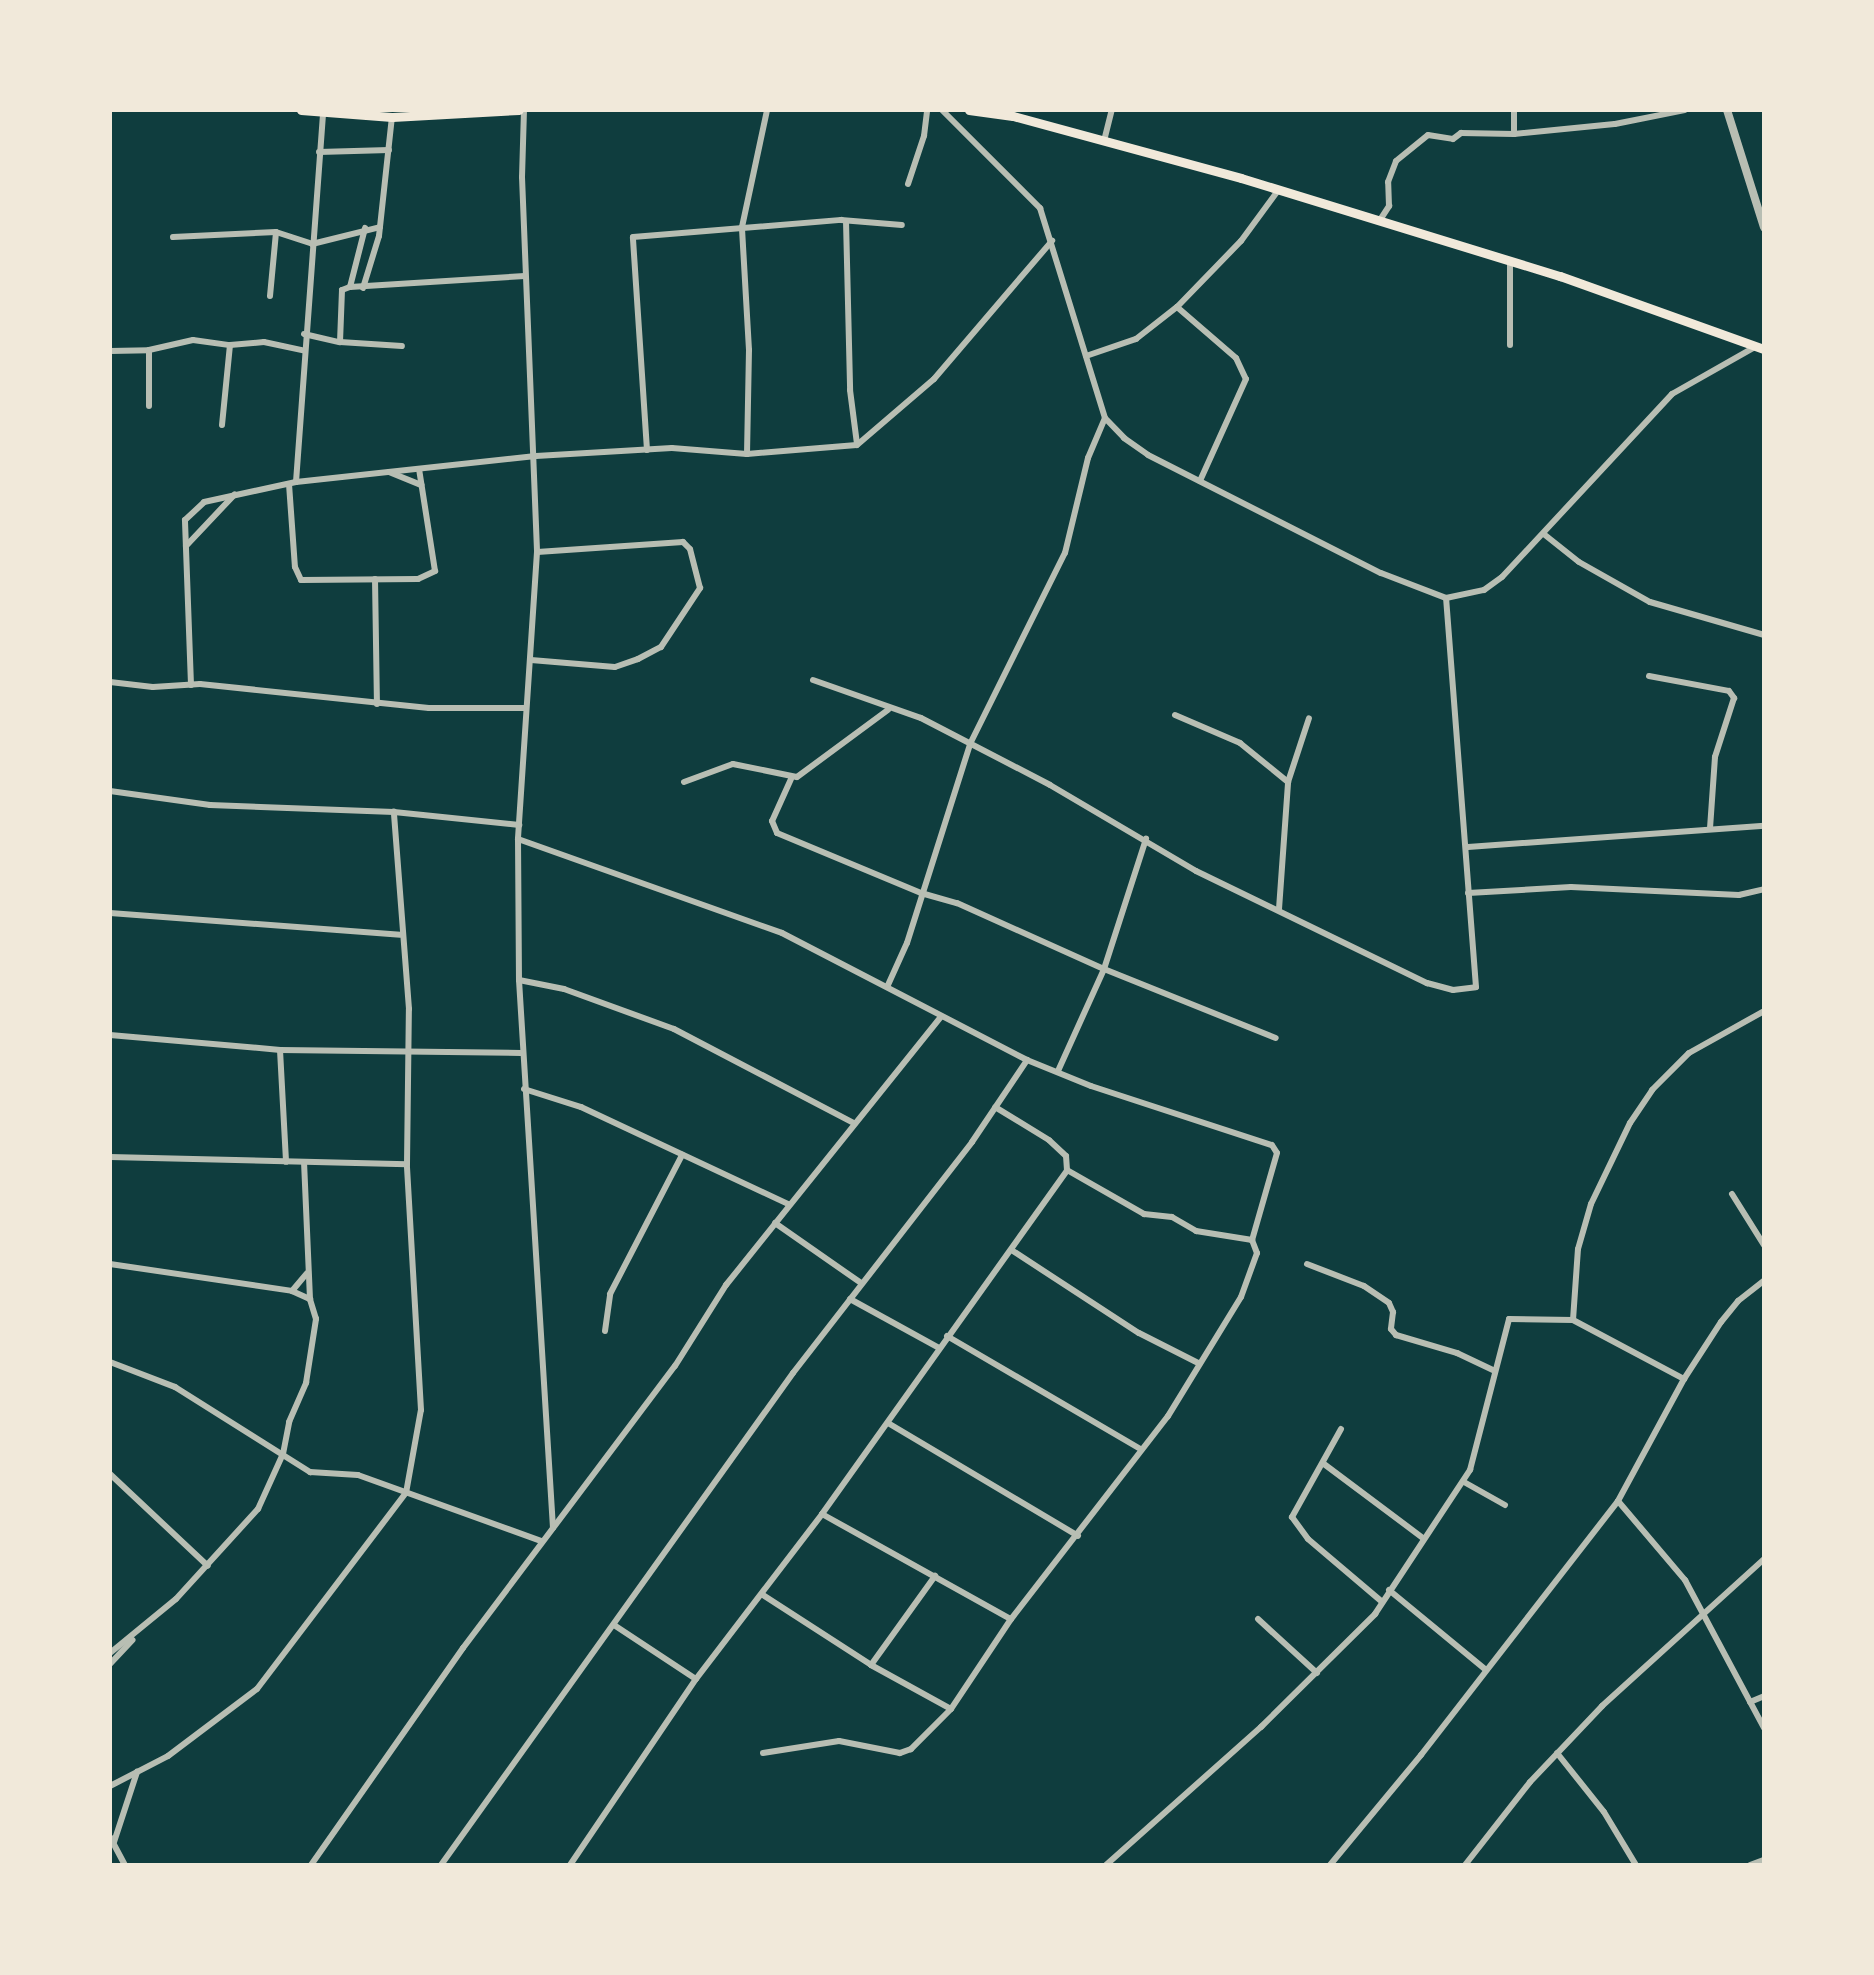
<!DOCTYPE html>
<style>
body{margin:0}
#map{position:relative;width:1874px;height:1975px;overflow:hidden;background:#0f3d3e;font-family:Cabin,sans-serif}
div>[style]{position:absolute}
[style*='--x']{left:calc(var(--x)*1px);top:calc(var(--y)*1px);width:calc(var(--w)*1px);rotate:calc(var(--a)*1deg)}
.minor>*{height:6px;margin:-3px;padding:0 3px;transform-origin:3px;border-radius:3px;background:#b8beb3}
.tertiary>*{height:8px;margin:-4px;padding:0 4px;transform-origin:4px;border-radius:4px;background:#b8beb3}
.primary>*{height:9px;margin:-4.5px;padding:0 4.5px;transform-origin:4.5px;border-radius:4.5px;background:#f1e9da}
span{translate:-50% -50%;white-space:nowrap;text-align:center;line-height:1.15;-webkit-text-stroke:8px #f1e9da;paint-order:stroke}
.frame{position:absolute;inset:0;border:112px solid #f1e9da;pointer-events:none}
</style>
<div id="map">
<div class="minor">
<i style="--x:524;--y:110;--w:67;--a:91.7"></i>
<i style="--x:522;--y:177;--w:375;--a:87.7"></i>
<i style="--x:537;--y:552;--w:288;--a:93.8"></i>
<i style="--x:518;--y:839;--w:141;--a:89.6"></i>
<i style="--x:519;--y:980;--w:549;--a:86.45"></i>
<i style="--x:942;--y:110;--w:139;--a:45"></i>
<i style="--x:1040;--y:208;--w:220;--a:72.8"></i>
<i style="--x:1105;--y:418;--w:28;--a:46"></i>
<i style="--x:1124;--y:438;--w:29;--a:35"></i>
<i style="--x:1148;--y:455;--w:261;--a:26.9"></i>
<i style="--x:1381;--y:573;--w:70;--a:21"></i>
<i style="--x:1446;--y:598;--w:39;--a:-12"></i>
<i style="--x:1484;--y:590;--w:22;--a:-36"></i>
<i style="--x:1502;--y:577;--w:250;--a:-47.1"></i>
<i style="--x:1672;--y:394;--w:95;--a:-29.5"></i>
<i style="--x:1514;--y:134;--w:24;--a:-90"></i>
<i style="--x:1104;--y:141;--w:32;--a:-76"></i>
<i style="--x:319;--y:152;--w:70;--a:-1.6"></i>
<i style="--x:908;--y:184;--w:51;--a:-71.6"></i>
<i style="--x:924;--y:136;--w:26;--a:-83"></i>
<i style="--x:1380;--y:220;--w:17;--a:-57"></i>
<i style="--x:1389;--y:206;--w:24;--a:-92"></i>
<i style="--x:1388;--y:182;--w:22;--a:-69"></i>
<i style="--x:1396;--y:161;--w:41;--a:-39.1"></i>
<i style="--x:1428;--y:135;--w:25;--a:9"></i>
<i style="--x:1453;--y:139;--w:10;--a:-37"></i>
<i style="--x:1461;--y:133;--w:53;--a:1.1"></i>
<i style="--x:1514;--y:134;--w:101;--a:-5.7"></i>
<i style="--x:1615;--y:124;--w:71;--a:-11.3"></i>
<i style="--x:846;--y:221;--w:169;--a:88.6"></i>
<i style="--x:850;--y:390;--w:54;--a:82.6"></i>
<i style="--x:173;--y:237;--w:103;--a:-2.8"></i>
<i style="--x:276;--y:232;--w:38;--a:18"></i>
<i style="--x:312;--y:244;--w:70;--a:-14"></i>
<i style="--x:1510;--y:262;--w:83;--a:90"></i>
<i style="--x:350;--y:287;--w:175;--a:-3.6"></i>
<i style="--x:363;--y:288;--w:54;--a:-72.9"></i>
<i style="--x:379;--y:236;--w:120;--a:-83.8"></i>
<i style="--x:270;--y:296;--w:64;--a:-84.6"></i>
<i style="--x:1177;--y:307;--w:78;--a:40.8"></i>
<i style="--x:1236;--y:358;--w:23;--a:65"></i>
<i style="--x:1246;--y:379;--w:112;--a:114.3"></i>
<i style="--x:304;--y:334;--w:37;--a:13"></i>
<i style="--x:340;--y:342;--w:62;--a:3.7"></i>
<i style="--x:340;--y:342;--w:52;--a:-87.8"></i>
<i style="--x:342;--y:290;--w:9;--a:-21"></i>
<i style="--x:350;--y:287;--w:61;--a:-75.7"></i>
<i style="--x:149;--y:350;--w:56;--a:90"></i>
<i style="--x:110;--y:351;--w:39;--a:-1"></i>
<i style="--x:149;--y:350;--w:45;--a:-12.8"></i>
<i style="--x:193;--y:340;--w:37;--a:8"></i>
<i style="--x:230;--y:345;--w:34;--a:-5"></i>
<i style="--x:264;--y:342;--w:40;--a:12"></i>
<i style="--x:1086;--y:356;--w:53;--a:-18.8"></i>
<i style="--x:1136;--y:339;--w:52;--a:-38"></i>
<i style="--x:1177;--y:307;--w:92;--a:-45.9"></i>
<i style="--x:1241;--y:241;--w:61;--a:-53.7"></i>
<i style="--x:222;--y:425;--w:80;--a:-84.3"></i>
<i style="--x:647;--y:450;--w:213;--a:-93.8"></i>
<i style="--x:633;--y:237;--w:209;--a:-4.7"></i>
<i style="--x:841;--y:220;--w:61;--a:4.7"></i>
<i style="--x:747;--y:454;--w:104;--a:-88.9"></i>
<i style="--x:749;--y:350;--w:123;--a:-93.3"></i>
<i style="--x:742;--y:227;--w:120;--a:-77.9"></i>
<i style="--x:389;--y:472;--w:35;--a:22"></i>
<i style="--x:296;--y:482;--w:373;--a:-85.8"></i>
<i style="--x:289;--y:484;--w:83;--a:85.9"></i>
<i style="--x:295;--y:567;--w:14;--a:65"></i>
<i style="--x:301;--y:580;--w:117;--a:-0.5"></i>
<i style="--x:418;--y:579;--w:19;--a:-25"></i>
<i style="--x:435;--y:571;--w:103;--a:-98.9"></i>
<i style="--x:1545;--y:535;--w:43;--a:38.5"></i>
<i style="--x:1579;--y:562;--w:81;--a:29.4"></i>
<i style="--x:1650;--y:602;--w:119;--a:16.1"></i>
<i style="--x:186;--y:546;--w:71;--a:-46.7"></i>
<i style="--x:375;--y:579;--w:125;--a:89.1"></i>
<i style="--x:531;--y:660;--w:84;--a:4.8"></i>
<i style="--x:615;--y:667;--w:24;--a:-19"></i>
<i style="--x:638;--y:659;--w:26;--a:-28"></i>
<i style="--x:661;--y:647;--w:71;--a:-56.5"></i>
<i style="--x:700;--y:588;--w:40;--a:-104.4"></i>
<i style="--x:690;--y:549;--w:10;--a:-135"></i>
<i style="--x:683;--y:542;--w:146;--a:176.1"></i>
<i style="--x:1649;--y:676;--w:81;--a:10.6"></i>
<i style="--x:1729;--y:691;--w:9;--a:54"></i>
<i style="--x:1734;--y:698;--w:62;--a:107.9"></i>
<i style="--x:1715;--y:757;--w:71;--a:94"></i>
<i style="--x:813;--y:680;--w:114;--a:19.4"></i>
<i style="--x:921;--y:718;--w:145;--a:27.4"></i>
<i style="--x:1050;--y:785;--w:169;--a:30.5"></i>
<i style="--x:1196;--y:871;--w:257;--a:25.9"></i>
<i style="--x:1427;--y:983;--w:27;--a:15"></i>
<i style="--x:1453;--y:990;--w:23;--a:-7"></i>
<i style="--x:1476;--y:987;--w:390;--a:-94.4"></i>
<i style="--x:110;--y:682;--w:43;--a:6.6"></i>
<i style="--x:153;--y:687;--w:47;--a:-3.7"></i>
<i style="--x:200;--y:684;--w:230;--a:6"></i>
<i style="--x:429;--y:708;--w:97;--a:0"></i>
<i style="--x:191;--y:685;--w:165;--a:-92.1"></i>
<i style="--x:185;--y:520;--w:26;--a:-43"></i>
<i style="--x:204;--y:502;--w:94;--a:-12.3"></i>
<i style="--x:296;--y:482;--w:241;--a:-6.2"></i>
<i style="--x:536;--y:456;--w:136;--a:-3.4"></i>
<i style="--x:672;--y:448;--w:75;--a:4.6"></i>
<i style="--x:747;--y:454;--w:110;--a:-4.7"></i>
<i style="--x:857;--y:445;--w:101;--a:-40.6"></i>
<i style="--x:934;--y:379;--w:182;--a:-49.5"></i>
<i style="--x:1175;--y:715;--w:71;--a:23.3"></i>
<i style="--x:1240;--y:743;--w:62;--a:39.1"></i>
<i style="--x:791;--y:779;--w:46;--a:114.3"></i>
<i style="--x:772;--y:821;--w:13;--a:67"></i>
<i style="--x:777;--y:833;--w:156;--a:22.6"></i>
<i style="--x:921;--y:893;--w:37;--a:16"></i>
<i style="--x:957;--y:903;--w:161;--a:24.2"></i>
<i style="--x:1104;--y:969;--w:185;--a:21.9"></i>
<i style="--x:684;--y:782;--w:52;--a:-20.2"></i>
<i style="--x:733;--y:764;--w:65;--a:11.5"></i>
<i style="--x:797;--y:777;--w:113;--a:-36.4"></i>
<i style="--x:110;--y:791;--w:101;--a:8"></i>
<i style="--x:210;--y:805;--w:184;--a:2.2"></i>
<i style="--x:394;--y:812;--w:126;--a:5.9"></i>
<i style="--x:518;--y:839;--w:280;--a:19.6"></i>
<i style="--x:782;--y:933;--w:276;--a:27.4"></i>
<i style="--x:1027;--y:1060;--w:69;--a:22.1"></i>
<i style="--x:1091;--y:1086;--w:190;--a:18.1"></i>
<i style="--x:1272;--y:1145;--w:9;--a:58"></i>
<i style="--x:1277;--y:1153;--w:91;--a:106"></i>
<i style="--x:1252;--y:1240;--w:14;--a:69"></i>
<i style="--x:1257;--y:1253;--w:47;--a:110"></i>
<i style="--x:1241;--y:1297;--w:140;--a:121.5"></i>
<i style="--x:1168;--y:1416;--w:257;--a:127.7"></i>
<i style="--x:1011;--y:1619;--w:108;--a:123.7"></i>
<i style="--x:951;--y:1709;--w:57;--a:135"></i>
<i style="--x:911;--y:1749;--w:12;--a:160"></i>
<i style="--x:900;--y:1753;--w:62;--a:-168.9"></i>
<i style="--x:839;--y:1741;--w:77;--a:171"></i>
<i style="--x:1468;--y:847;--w:297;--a:-4.1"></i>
<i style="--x:1468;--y:893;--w:103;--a:-3.3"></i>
<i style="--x:1571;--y:887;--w:168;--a:2.7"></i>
<i style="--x:1739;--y:895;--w:26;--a:-13"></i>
<i style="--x:1279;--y:909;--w:127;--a:-85.9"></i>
<i style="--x:1288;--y:782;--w:67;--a:-71.8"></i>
<i style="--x:110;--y:913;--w:291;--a:4.3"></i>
<i style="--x:519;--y:980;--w:46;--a:11.3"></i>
<i style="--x:564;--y:989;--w:117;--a:20"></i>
<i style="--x:674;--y:1029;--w:203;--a:27.6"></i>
<i style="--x:888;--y:985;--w:46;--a:-65.7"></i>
<i style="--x:907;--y:943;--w:209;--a:-72.4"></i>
<i style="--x:970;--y:744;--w:213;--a:-63.6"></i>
<i style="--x:1065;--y:553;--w:98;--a:-76.4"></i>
<i style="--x:1088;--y:458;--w:43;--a:-67"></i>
<i style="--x:110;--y:1035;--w:171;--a:5"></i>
<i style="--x:280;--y:1050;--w:241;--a:0.7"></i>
<i style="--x:280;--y:1050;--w:112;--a:86.9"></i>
<i style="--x:1058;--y:1071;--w:112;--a:-65.7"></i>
<i style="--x:1104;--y:969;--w:137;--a:-72.1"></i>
<i style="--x:524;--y:1089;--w:60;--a:17.5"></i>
<i style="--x:581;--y:1107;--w:229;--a:25.1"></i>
<i style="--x:110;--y:1157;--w:297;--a:1.4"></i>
<i style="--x:1067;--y:1170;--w:89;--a:29.7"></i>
<i style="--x:1144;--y:1214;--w:28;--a:6"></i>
<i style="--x:1172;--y:1217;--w:28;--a:30"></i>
<i style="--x:1196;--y:1231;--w:57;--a:9.1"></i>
<i style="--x:1732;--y:1194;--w:60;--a:57.9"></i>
<i style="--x:775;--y:1223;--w:105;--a:34.9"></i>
<i style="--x:1013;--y:1251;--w:150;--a:33.1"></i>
<i style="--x:1139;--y:1333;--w:68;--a:26.9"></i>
<i style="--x:110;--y:1264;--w:184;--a:8.4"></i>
<i style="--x:292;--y:1291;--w:20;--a:24"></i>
<i style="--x:1307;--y:1264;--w:61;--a:21.1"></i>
<i style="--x:1364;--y:1286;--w:30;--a:34"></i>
<i style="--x:1389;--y:1303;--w:10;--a:66"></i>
<i style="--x:1393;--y:1312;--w:17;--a:97"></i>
<i style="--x:1391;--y:1329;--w:8;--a:50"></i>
<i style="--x:1396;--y:1335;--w:64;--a:16.4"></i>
<i style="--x:1457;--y:1353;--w:42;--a:25.3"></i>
<i style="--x:292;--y:1291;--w:23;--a:-50"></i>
<i style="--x:850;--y:1299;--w:102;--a:28.8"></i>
<i style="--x:1573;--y:1320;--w:71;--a:-86"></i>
<i style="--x:1578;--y:1249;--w:47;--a:-73.9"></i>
<i style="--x:1591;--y:1204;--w:90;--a:-64.3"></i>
<i style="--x:1630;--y:1123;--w:40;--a:-56"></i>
<i style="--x:1652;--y:1090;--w:52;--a:-45"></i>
<i style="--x:1689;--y:1053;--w:86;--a:-29.2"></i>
<i style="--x:605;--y:1331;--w:37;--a:-82"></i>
<i style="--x:610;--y:1294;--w:157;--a:-62.6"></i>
<i style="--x:947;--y:1336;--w:224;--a:30.3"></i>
<i style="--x:110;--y:1362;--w:70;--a:21"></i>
<i style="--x:175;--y:1387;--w:160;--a:32.2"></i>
<i style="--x:310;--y:1472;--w:48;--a:3.6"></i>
<i style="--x:358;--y:1475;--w:195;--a:19.8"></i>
<i style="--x:888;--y:1423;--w:221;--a:30.7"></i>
<i style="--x:1341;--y:1429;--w:101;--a:119.1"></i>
<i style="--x:1292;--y:1517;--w:27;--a:54"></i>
<i style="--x:1308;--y:1539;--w:96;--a:40.3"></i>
<i style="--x:1324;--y:1464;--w:124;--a:36.8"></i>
<i style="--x:110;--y:1474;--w:134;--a:43.2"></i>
<i style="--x:1464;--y:1482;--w:47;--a:29.3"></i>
<i style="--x:1618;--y:1501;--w:104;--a:49.7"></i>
<i style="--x:1685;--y:1580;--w:168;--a:61.9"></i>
<i style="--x:822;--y:1514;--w:216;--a:29.1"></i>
<i style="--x:1389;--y:1590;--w:124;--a:39.5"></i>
<i style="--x:763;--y:1595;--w:129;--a:32.9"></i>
<i style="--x:871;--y:1665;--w:91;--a:28.8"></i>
<i style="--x:1258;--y:1619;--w:80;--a:42.5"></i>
<i style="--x:614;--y:1625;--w:98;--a:33.4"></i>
<i style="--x:110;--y:1653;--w:85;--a:-39.3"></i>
<i style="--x:176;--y:1599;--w:122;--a:-47.7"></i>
<i style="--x:258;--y:1509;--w:60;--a:-65.6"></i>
<i style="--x:283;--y:1454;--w:33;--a:-79"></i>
<i style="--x:289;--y:1422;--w:43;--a:-66.4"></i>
<i style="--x:306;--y:1383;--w:65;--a:-81.1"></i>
<i style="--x:316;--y:1319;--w:21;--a:-107"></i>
<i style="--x:310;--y:1299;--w:136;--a:-92.5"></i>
<i style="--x:110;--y:1664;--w:33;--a:-47"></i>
<i style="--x:871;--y:1665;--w:110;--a:-54.3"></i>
<i style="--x:1750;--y:1702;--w:15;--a:-23"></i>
<i style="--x:1557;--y:1753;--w:75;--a:51.5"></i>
<i style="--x:1604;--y:1812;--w:62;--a:58.9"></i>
<i style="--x:110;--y:1786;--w:65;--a:-27.3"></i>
<i style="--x:168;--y:1756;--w:111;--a:-37"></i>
<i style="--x:257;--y:1689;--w:246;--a:-52.8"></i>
<i style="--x:406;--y:1493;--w:84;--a:-79.8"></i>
<i style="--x:421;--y:1410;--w:246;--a:-93.3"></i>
<i style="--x:407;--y:1164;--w:155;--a:-89.3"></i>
<i style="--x:409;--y:1009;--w:198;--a:-94.4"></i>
<i style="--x:110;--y:1837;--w:32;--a:62"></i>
<i style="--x:114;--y:1842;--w:74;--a:-71.8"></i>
<i style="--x:311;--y:1865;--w:265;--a:-55"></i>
<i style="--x:463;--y:1648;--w:353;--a:-53.1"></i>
<i style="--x:675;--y:1366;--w:96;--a:-57.8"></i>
<i style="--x:726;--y:1285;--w:344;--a:-51.3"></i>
<i style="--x:441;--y:1865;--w:605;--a:-54.42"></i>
<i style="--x:793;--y:1373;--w:292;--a:-52.2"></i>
<i style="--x:972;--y:1142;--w:99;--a:-56.1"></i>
<i style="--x:570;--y:1865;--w:225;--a:-55.9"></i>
<i style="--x:696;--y:1679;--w:208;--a:-52.6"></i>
<i style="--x:822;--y:1514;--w:422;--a:-54.5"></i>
<i style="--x:1067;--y:1170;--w:14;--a:-94"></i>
<i style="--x:1066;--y:1156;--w:23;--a:-137"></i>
<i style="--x:1049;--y:1140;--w:63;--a:-148.6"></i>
<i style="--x:1106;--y:1865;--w:208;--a:-41.7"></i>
<i style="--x:1261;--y:1727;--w:161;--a:-44.7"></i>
<i style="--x:1375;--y:1614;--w:173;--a:-56.6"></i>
<i style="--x:1470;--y:1470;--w:156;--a:-75.5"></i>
<i style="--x:1509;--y:1319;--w:64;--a:0.9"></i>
<i style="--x:1573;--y:1320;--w:126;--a:28"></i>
<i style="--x:1330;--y:1865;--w:143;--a:-50.4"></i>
<i style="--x:1421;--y:1755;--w:321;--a:-52.2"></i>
<i style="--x:1618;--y:1501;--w:139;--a:-61.6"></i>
<i style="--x:1684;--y:1379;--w:68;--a:-57"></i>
<i style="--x:1721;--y:1322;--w:27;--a:-51"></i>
<i style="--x:1738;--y:1301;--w:33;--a:-38"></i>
<i style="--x:1465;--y:1865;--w:105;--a:-51.9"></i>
<i style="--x:1530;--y:1782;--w:105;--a:-46.5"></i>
<i style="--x:1602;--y:1706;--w:219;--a:-42.2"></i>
<i style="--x:1750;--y:1865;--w:15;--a:-20"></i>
</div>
<div class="tertiary">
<i style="--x:1727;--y:110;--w:123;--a:72.5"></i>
</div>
<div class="primary">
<i style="--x:301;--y:110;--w:91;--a:4.4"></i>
<i style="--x:392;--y:117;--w:127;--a:-3.2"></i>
<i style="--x:969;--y:110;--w:44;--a:7.8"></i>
<i style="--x:1013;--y:116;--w:236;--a:15.2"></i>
<i style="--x:1241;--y:178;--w:334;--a:17.1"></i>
<i style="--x:1560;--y:276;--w:217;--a:19.7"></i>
</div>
<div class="frame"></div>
</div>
